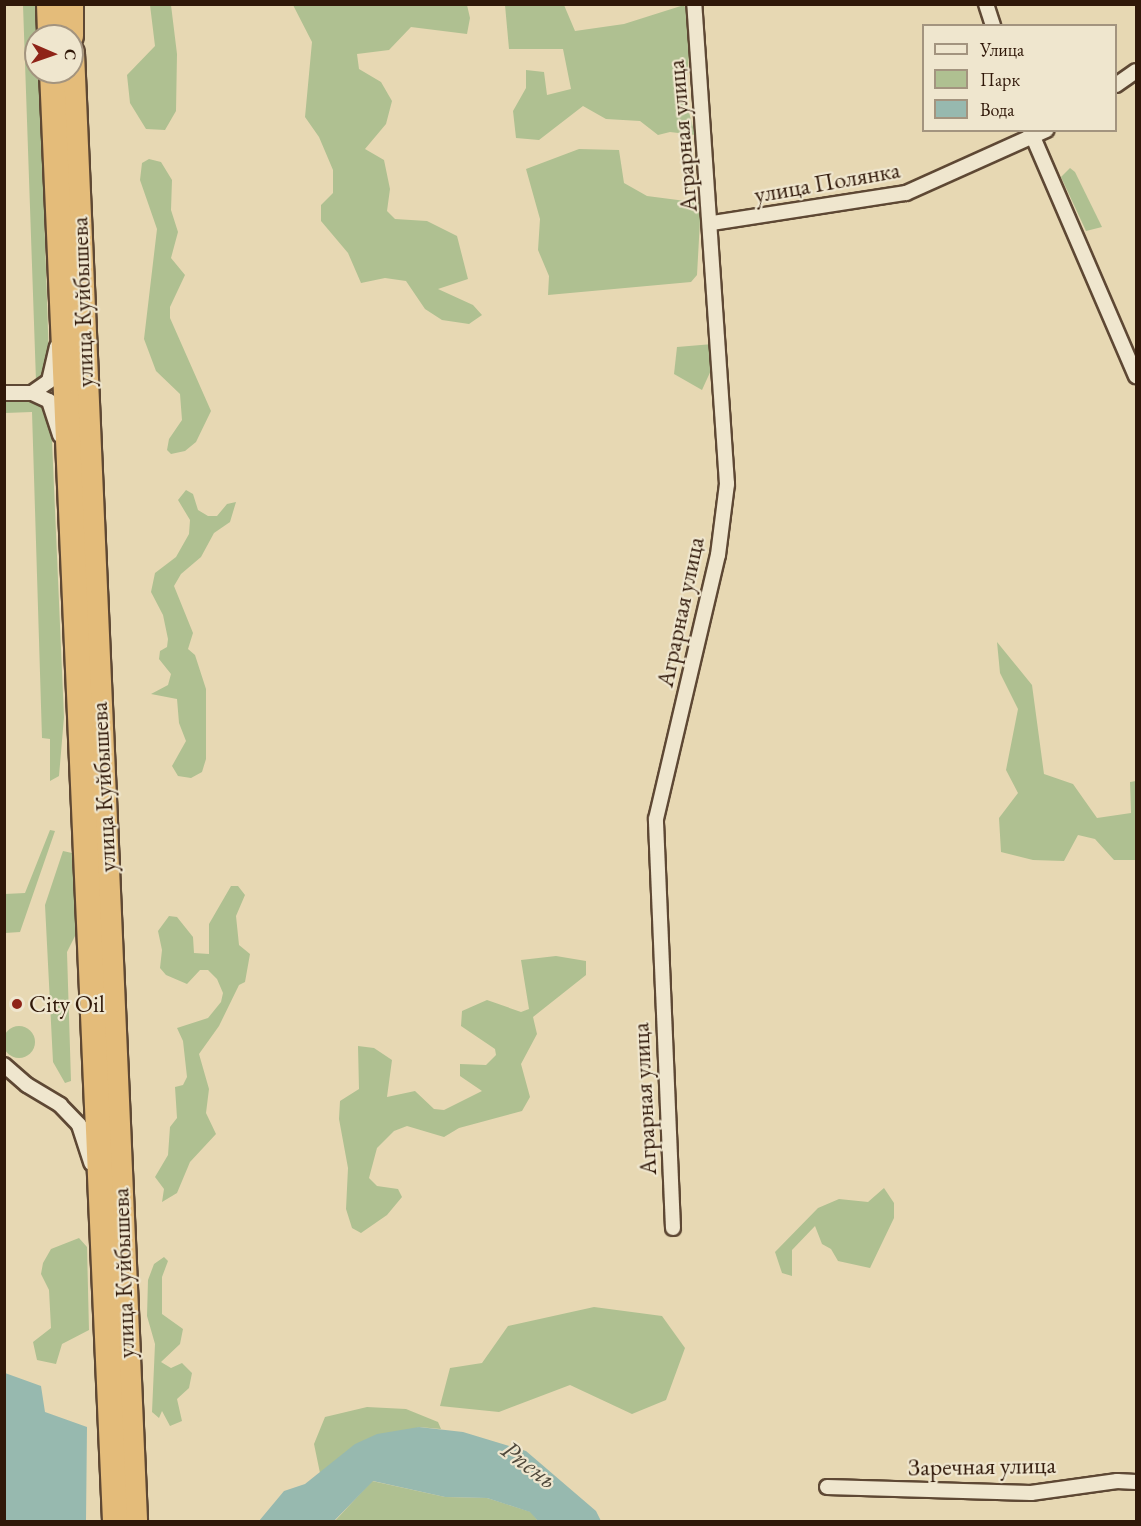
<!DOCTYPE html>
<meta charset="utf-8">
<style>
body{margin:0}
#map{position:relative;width:1141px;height:1526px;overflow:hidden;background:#e7d8b3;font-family:"EB Garamond",serif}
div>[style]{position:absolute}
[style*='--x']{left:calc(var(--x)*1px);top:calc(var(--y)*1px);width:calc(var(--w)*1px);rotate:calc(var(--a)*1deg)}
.green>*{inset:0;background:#afc091}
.round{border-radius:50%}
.water>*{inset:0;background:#97b9af}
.roads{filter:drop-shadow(2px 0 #5e4834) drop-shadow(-2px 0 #5e4834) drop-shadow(0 2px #5e4834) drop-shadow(0 -2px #5e4834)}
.street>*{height:14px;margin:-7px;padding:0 7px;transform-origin:7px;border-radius:7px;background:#efe6ce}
.highway>*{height:24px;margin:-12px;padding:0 12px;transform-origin:12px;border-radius:12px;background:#e4bc7a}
.dots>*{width:16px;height:16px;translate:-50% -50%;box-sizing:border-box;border:3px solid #efe6ce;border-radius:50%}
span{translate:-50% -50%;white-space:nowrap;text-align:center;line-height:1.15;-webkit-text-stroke:4.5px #efe6ce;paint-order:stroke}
.street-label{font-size:24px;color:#301809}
.poi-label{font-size:24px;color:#301809}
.left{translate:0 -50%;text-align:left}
.water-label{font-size:26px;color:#4f483b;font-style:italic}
.frame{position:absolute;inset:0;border:6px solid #301809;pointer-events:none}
.legend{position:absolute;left:922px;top:24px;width:195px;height:108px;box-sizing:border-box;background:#efe6ce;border:2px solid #a3947f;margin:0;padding:8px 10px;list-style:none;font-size:18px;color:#301809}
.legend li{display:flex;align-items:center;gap:12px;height:30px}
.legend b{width:30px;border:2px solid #a3947f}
.north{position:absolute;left:24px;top:24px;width:60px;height:60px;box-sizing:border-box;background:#efe6ce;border:2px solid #a3947f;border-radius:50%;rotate:92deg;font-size:16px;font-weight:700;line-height:24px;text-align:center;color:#301809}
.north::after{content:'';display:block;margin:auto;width:21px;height:27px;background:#8f2418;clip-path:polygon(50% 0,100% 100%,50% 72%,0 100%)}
</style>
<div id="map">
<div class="green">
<i style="clip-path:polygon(23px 5px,37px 5px,36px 72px,40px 72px,40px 87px,49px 361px,43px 377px,36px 381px)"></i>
<i style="clip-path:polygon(150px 5px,171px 5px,177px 54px,176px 111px,165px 130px,146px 129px,130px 103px,127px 75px,155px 46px)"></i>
<i style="clip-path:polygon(293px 5px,467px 5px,470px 18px,467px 34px,411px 27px,389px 50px,357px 54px,359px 69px,381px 82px,392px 101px,386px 124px,365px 149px,384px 160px,390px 189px,387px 211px,395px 219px,427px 221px,457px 236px,468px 279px,438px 289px,473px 305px,482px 315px,469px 324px,442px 320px,425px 309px,406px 281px,385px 278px,361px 283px,348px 253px,321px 221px,321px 205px,333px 193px,333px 170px,319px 137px,305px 117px,312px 42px)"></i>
<i style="clip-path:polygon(505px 5px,564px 5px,575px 31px,624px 24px,684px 5px,692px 25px,685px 97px,695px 135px,670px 132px,658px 135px,640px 121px,606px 119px,583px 106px,539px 140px,516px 138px,513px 111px,526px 88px,526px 70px,544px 72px,547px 95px,571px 89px,563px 49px,509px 49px)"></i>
<i style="clip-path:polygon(579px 149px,619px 150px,624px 183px,647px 196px,701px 203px,697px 275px,691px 282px,548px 295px,549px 276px,538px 250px,540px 219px,526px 169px)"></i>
<i style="clip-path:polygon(149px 159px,161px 162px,172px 180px,171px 210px,178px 232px,171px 258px,185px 275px,170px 307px,170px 318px,211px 411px,196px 442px,185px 451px,171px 454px,167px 450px,169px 439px,182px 420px,180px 394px,156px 371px,144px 339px,157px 229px,140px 180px,142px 163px)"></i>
<i style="clip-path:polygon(1070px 168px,1075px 172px,1102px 227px,1086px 231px,1061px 177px)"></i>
<i style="clip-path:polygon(713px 344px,712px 368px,702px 390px,674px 374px,677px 347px)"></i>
<i style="clip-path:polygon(29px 399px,40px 403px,51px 418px,64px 717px,59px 776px,50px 781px,50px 739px,42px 738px,32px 412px,5px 413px,4px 400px)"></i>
<i style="clip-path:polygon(186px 490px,193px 494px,198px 510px,208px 516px,217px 516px,227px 504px,236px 502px,230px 522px,214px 533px,201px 557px,181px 574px,174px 586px,193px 633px,188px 649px,195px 655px,206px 689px,206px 759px,202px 772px,191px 778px,178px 776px,172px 766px,186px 741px,179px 723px,177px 699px,151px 694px,168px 685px,171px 674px,159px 659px,160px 651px,167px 647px,168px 639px,163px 615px,151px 592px,155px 573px,176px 557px,189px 534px,190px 520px,178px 500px)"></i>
<i style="clip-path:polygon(997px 642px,1032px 685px,1044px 774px,1073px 784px,1097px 818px,1131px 813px,1130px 782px,1136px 781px,1136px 860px,1114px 860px,1095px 839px,1078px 835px,1064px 861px,1033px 860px,1001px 852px,999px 818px,1018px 793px,1006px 770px,1018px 709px,1000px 673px)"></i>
<i style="clip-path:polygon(50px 830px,55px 831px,20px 932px,5px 933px,5px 894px,25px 893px)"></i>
<i style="clip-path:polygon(63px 851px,72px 853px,76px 934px,67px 952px,71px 1081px,65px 1083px,53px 1062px,45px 905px)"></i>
<i style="clip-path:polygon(231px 886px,238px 886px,245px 895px,236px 916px,239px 945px,250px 954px,245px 982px,239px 985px,219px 1026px,199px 1054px,209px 1089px,206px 1113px,216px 1134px,190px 1162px,177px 1193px,162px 1202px,164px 1189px,155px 1177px,168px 1155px,170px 1127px,177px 1118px,175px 1087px,183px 1085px,187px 1077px,183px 1041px,177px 1028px,208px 1018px,221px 1002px,223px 993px,217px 979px,208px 970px,200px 970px,187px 984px,166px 975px,160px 968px,162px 950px,158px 931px,169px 916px,177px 917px,193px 937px,194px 953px,209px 954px,209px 924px)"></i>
<i style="clip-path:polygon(556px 956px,586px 961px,586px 975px,533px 1017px,537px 1034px,521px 1064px,530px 1097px,522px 1111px,459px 1128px,444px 1137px,407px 1126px,394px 1131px,377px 1148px,369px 1178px,377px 1186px,398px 1189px,402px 1197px,387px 1215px,361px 1233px,352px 1228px,346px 1209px,348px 1168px,339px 1119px,340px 1101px,359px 1089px,358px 1046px,374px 1048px,392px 1060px,387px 1097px,415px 1091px,434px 1109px,444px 1110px,482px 1091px,460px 1076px,460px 1064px,486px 1065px,496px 1055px,495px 1049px,461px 1026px,462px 1011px,487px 1000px,521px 1012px,529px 1009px,521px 960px)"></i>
<i class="round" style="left:3px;top:1026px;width:32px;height:32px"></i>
<i style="clip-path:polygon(884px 1188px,894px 1203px,894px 1218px,870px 1268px,838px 1261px,831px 1249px,822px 1244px,815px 1226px,792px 1250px,792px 1276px,782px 1273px,775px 1252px,818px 1208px,839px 1199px,868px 1202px)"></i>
<i style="clip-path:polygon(79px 1238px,87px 1247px,89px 1330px,62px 1344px,56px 1364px,37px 1360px,33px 1342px,51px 1328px,49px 1290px,41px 1274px,43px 1263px,51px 1249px)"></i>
<i style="clip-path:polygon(164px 1257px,168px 1261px,162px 1277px,162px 1314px,183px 1329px,180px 1344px,161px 1362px,171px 1368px,182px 1363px,192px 1373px,189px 1388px,177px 1399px,182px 1421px,170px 1426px,162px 1411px,159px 1418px,152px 1412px,155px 1344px,147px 1316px,148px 1280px,154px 1264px)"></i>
<i style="clip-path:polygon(594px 1307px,662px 1316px,685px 1348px,666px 1400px,632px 1414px,570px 1385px,499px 1412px,440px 1406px,450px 1368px,482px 1363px,508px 1326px)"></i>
<i style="clip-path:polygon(367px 1407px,406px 1409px,438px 1422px,441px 1429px,419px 1427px,320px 1473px,314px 1444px,325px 1417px)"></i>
<i style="clip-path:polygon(372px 1481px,445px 1497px,487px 1498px,531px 1512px,538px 1521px,334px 1522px)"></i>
</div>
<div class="water">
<i style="clip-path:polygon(5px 1373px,41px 1386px,45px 1412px,87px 1427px,86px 1521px,5px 1521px)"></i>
<i style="clip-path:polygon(419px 1427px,463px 1432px,526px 1451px,596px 1511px,601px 1521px,538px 1521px,530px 1512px,487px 1498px,445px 1497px,373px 1481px,334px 1521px,259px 1521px,284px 1491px,305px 1484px,355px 1444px,377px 1434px)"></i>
</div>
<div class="roads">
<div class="street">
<i style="--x:986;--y:4;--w:23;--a:72"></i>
<i style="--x:1116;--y:85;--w:24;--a:-35"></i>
<i style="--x:1030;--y:130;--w:268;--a:66.7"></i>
<i style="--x:712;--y:223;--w:196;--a:-8.8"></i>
<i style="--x:906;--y:193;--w:154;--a:-24.2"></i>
<i style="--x:4;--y:393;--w:28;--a:0"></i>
<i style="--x:32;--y:393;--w:19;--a:25"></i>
<i style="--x:49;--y:401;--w:36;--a:72"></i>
<i style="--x:32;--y:393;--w:21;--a:-35"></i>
<i style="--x:49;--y:381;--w:35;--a:-77"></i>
<i style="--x:4;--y:1065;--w:30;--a:41"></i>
<i style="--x:27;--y:1085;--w:39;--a:31"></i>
<i style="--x:60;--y:1105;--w:28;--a:46"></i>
<i style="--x:79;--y:1125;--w:40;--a:72"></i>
<i style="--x:673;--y:1228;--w:409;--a:-92.4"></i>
<i style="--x:656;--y:819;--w:271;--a:-76.8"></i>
<i style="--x:718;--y:555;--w:72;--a:-82.8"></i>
<i style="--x:727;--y:484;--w:481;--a:-93.9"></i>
<i style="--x:827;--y:1487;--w:204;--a:1.7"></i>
<i style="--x:1031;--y:1493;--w:87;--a:-7.9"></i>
<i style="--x:1117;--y:1481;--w:19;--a:3"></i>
</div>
<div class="highway">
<i style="--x:49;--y:4;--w:32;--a:88"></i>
<i style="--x:71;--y:4;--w:32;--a:90"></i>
<i style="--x:72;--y:53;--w:1470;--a:87.54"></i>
<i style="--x:52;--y:72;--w:1451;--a:87.51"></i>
</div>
</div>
<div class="dots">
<i style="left:17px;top:1004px;background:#8f2418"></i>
</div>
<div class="street-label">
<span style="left:682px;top:136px;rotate:-95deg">Аграрная улица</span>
<span style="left:827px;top:182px;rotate:-10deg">улица Полянка</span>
<span style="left:82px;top:302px;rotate:-92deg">улица Куйбышева</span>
<span style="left:680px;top:612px;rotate:-78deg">Аграрная улица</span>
<span style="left:103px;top:787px;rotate:-93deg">улица Куйбышева</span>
<span style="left:644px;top:1099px;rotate:-93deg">Аграрная улица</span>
<span style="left:123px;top:1273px;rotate:-92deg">улица Куйбышева</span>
<span style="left:982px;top:1466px;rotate:-1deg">Заречная улица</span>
</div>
<div class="poi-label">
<span class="left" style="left:29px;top:1004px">City Oil</span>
</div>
<div class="water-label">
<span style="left:529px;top:1465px;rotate:37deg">Рпень</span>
</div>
<div class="frame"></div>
<ul class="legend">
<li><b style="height:8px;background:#efe6ce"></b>Улица</li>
<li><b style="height:16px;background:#afc091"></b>Парк</li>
<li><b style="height:16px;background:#97b9af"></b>Вода</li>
</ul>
<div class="north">С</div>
</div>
